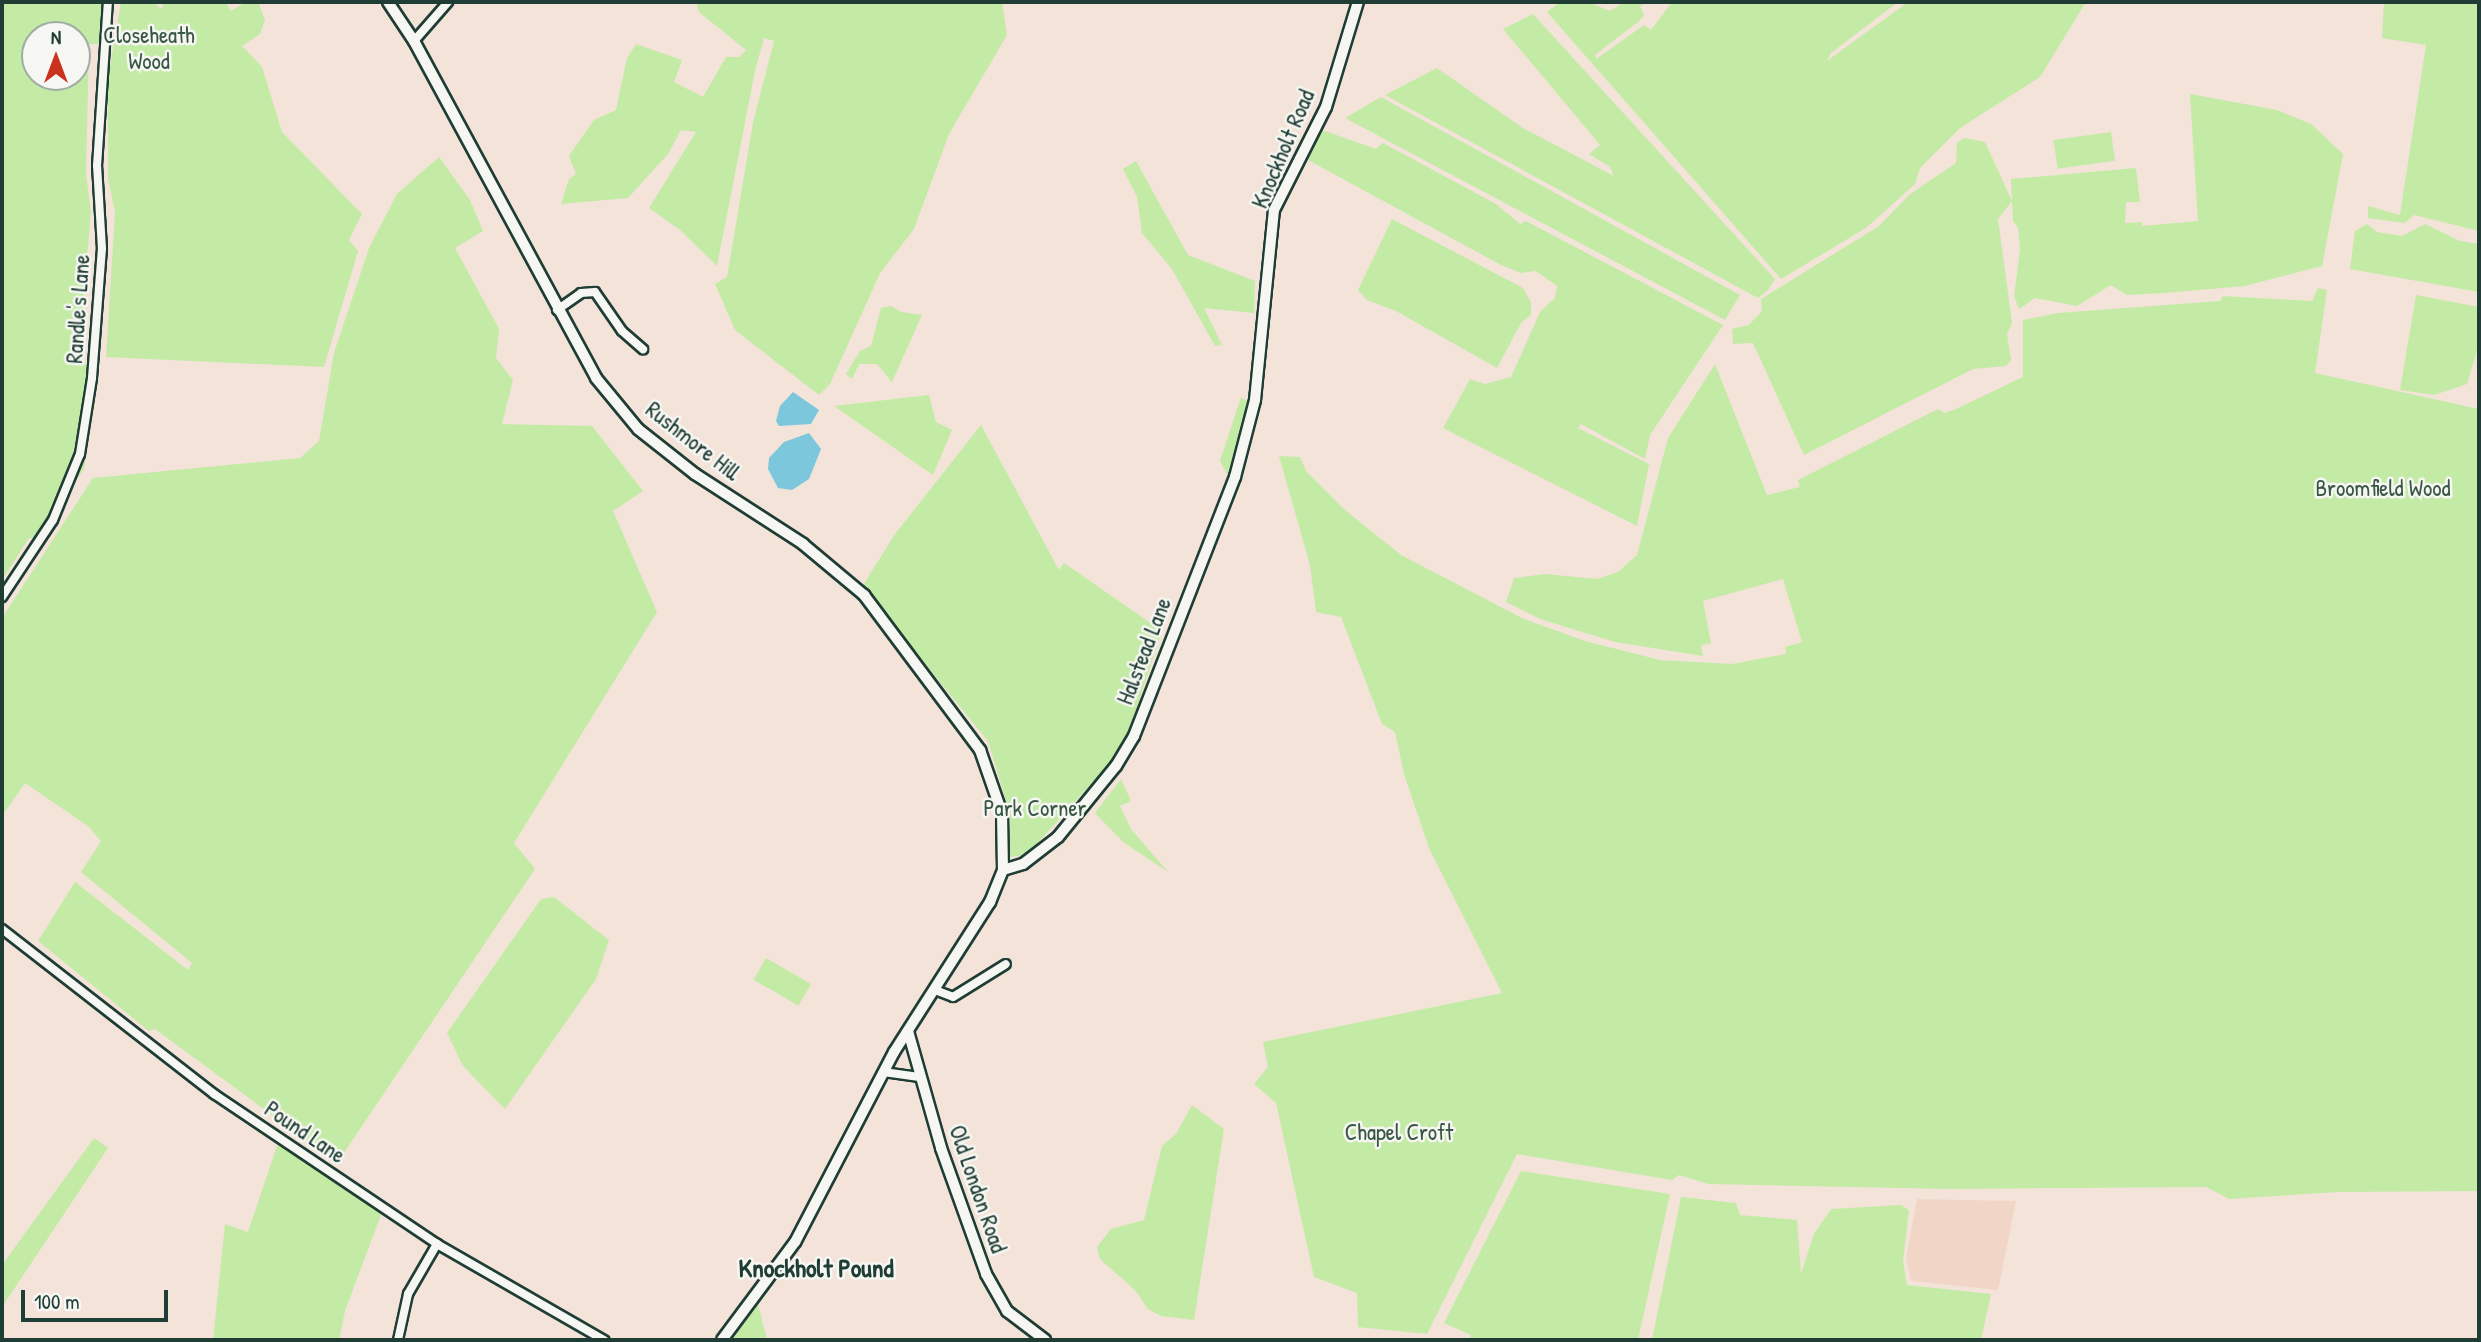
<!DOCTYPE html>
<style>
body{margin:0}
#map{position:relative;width:2481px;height:1342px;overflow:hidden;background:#f3e3d9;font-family:"Patrick Hand",sans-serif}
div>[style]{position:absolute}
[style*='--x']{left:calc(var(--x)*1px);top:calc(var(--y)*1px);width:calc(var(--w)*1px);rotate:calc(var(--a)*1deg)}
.built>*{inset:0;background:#f1d6c8}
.green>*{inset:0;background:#c4eba6;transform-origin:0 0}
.water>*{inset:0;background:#7cc7dc}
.roads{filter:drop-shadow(2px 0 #1f3d34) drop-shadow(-2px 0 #1f3d34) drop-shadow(0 2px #1f3d34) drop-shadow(0 -2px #1f3d34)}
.minor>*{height:8px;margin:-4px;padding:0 4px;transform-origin:4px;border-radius:4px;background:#f6f6f2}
.tertiary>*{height:10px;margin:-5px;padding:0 5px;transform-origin:5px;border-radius:5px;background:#f6f6f2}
span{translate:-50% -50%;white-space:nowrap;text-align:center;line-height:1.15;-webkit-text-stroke:5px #f6f6f2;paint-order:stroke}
.park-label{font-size:23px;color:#385745}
.street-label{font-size:23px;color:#1f3d34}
.quarter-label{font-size:26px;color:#1f3d34;font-weight:700}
.frame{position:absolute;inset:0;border:4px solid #1f3d34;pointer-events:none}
.north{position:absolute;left:21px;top:21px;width:70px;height:70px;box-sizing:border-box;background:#f6f6f2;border:2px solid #a0aca6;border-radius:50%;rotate:0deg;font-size:19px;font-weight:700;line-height:28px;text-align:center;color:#1f3d34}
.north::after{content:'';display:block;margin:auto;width:24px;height:32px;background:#c8321e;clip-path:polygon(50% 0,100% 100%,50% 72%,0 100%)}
.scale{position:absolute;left:21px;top:1290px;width:147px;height:32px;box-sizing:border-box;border:4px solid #1f3d34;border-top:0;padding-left:9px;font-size:21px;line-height:24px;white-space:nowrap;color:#1f3d34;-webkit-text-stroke:5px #f6f6f2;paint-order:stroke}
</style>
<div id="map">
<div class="built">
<i style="clip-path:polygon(1917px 1199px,2016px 1201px,1998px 1290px,1911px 1281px,1906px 1258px)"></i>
</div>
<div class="green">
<i style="clip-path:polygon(evenodd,2px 2px,103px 2px,99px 44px,89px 44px,86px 174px,91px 212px,78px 362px,97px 368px,84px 469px,35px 539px,29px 538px,2px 580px,2px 2px,35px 35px,77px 35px,77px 77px,35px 77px,35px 35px)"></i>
<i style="clip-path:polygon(121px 2px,154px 2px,161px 9px,164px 2px,226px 2px,231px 11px,246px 2px,258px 2px,265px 20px,260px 34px,242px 46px,262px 67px,282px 132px,362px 214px,349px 240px,358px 251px,324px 367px,106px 357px,115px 212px,108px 179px,108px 78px)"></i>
<i style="clip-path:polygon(696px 2px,1002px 2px,1007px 35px,949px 134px,914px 229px,880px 273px,830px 384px,819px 395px,735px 330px,715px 284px,727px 277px,753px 123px,774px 41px,764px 38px,755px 71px,717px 266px,680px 230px,649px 208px,696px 132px,681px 130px,668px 154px,628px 198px,561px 204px,569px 179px,576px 174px,569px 156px,594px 120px,616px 110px,627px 58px,636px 44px,682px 60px,674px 82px,703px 97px,726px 57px,739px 57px,746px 50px,699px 12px)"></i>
<i style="clip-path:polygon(1560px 2px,1588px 2px,1610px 11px,1624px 2px,1647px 2px,1640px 6px,1644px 15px,1639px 21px,1595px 55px,1596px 59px,1644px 25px,1651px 30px,1672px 2px,1898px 2px,1831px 53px,1827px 61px,1908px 2px,2086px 2px,2040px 77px,1960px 128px,1920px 168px,1915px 184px,1866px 228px,1781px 279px,1547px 12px)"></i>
<i style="clip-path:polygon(2384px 2px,2479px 2px,2479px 231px,2414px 215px,2405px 223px,2368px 218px,2368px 206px,2400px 215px,2426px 45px,2382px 38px)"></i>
<i style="clip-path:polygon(1533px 14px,1775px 279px,1768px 290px,1758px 298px,1385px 95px,1437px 68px,1523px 128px,1614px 176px,1610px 167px,1589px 154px,1600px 145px,1503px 29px)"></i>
<i style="clip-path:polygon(2190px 94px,2277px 110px,2311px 124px,2343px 154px,2322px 266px,2245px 286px,2165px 293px,2127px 295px,2111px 285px,2077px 306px,2035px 298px,2019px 309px,2014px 296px,2020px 249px,2018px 228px,2013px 221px,2011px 179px,2136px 168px,2140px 202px,2126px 202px,2125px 223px,2142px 222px,2142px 226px,2198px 221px)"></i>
<i style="clip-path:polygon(1381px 97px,1740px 295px,1725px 320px,1345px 118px)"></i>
<i style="clip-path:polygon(1322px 130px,1376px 149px,1383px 143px,1496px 204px,1520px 224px,1526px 221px,1723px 325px,1650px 435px,1645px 459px,1581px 424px,1578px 428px,1649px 464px,1637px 526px,1443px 428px,1470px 379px,1485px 384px,1511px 377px,1540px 312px,1555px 298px,1557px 286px,1536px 271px,1521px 273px,1501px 265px,1308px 160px)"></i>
<i style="left:2111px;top:132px;width:29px;height:58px;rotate:82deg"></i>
<i style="clip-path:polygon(1964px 138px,1985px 142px,2012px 201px,1998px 219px,2012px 323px,2007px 334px,2011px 360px,2006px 366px,1973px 369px,1804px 455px,1753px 343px,1733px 344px,1732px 329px,1749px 325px,1762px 311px,1761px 299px,1879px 226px,1909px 195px,1956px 163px,1957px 143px)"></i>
<i style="clip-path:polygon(439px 157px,470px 200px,483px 231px,455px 248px,499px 329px,496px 358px,513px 380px,502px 424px,592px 426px,643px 491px,613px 511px,657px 612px,514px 843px,535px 869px,337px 1163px,155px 1029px,149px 1031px,38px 941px,75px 882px,188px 970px,192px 963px,81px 872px,101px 841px,88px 826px,25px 783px,2px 816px,2px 618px,93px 478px,300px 458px,319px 441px,334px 353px,369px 248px,397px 194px)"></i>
<i style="clip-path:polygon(1136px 161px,1188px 255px,1255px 281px,1254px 313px,1204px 308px,1222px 345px,1215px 346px,1172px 269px,1142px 233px,1137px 197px,1123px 169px)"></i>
<i style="clip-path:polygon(1392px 219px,1523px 288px,1531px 302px,1531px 315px,1521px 323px,1497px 368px,1396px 311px,1367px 300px,1358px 290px)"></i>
<i style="clip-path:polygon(2367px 224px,2377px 232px,2402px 236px,2425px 224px,2460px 241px,2479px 244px,2479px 292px,2350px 269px,2355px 231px)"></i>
<i style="clip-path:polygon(2318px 288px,2327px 290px,2315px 373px,2479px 409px,2479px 1191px,2339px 1192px,2229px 1199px,2206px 1187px,1951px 1189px,1708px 1184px,1679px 1175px,1672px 1180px,1517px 1154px,1427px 1334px,1358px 1327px,1357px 1293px,1314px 1277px,1276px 1103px,1254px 1084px,1268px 1067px,1263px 1042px,1502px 993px,1429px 848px,1404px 774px,1395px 732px,1382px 724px,1341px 617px,1316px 612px,1310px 565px,1279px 456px,1300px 457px,1306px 471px,1345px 510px,1401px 555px,1524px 619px,1585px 641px,1660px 660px,1732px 664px,1786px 654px,1785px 647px,1802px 642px,1783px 579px,1703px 601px,1711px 643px,1701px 645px,1703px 656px,1615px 642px,1540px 619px,1506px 602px,1514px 578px,1545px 574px,1597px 579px,1618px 572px,1637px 555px,1668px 438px,1715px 364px,1767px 495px,1800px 487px,1798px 480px,1938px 409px,1944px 413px,1956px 409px,2023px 377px,2023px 320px,2058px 313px,2220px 301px,2223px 296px,2312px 301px)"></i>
<i style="clip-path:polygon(2416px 295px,2479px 307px,2479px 344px,2467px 384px,2434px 395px,2400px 390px)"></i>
<i style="clip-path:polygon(891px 306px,901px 312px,922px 315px,892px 382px,877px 364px,859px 364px,852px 379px,846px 374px,860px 351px,871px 346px,881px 308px)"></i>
<i style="clip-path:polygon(929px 395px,936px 422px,952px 430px,933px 475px,834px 406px)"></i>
<i style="clip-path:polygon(1241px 397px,1250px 403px,1228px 476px,1220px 461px)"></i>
<i style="clip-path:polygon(981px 425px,1059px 570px,1064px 563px,1162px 631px,1129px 731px,1112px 761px,1033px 848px,1019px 856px,1009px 857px,1010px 814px,988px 741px,862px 587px,895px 534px)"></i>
<i style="clip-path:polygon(1121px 779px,1131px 801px,1120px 806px,1131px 829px,1168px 872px,1123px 842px,1095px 813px)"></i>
<i style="clip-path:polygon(554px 897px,609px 940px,596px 979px,505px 1109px,463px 1066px,447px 1033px,541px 899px)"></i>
<i style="left:766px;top:958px;width:52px;height:25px;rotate:30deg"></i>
<i style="clip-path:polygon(1192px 1105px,1224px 1129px,1194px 1320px,1161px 1316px,1148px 1309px,1135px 1290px,1100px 1259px,1097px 1247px,1111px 1229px,1144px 1220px,1162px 1146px,1176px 1134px)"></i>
<i style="clip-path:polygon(94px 1138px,108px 1148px,2px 1307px,2px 1265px)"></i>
<i style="clip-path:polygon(278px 1143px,382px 1212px,345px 1311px,339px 1340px,213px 1340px,225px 1224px,248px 1232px)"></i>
<i style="clip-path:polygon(1521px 1171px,1670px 1194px,1638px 1340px,1469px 1340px,1471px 1335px,1444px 1323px)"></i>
<i style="clip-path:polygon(1681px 1197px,1736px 1203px,1740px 1215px,1797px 1220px,1801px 1274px,1814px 1234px,1831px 1209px,1901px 1205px,1909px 1210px,1903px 1261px,1907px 1285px,1991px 1294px,1981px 1340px,1652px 1340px)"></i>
<i style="clip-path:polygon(758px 1304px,767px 1340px,731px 1340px)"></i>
</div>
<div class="water">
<i style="clip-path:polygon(793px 392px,819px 410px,811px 424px,779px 426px,776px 421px,780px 406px)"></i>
<i style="clip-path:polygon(809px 433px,821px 449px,809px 479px,792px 490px,778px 488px,768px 469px,769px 458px,784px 442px)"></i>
</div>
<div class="roads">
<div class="minor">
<i style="--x:414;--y:41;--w:52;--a:-48.9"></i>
<i style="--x:557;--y:310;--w:29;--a:-35"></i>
<i style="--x:581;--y:293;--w:14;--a:-4"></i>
<i style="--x:595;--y:292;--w:47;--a:55.3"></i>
<i style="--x:622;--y:331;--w:28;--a:41"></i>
<i style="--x:2;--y:597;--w:92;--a:-56.5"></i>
<i style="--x:53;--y:520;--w:71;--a:-67.8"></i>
<i style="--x:80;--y:454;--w:77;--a:-81"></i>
<i style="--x:92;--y:378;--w:129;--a:-85.6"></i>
<i style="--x:102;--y:249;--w:83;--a:-93.4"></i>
<i style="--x:97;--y:166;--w:164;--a:-86.2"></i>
<i style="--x:2;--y:929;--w:269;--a:37.9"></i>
<i style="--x:214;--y:1094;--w:269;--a:33.9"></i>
<i style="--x:437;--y:1244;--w:193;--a:29.9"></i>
<i style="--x:935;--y:990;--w:19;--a:21"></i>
<i style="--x:953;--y:997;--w:62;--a:-31.9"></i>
<i style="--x:884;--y:1072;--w:35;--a:8"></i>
<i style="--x:398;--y:1340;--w:47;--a:-77.7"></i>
<i style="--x:408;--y:1294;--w:58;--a:-59.9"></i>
</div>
<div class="tertiary">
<i style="--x:388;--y:2;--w:47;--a:56.3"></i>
<i style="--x:414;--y:41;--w:383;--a:61.6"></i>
<i style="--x:596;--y:378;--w:66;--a:50.5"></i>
<i style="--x:638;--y:429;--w:73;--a:38.3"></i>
<i style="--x:695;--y:474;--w:129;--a:32.9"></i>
<i style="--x:803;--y:544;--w:80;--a:39.9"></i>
<i style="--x:864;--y:595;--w:194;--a:53.2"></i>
<i style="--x:980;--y:750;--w:67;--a:70.8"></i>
<i style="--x:1002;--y:813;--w:57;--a:89"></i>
<i style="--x:1003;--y:870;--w:35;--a:112"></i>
<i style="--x:990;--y:902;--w:178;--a:122.6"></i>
<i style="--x:894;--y:1052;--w:214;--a:117.5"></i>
<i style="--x:795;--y:1242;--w:122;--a:126.7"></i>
<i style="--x:1003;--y:870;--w:21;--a:-17"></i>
<i style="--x:1023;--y:864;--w:44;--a:-37.6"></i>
<i style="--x:1058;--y:837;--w:92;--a:-50.8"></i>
<i style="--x:1116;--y:766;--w:35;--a:-59"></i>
<i style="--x:1134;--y:736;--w:278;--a:-68.7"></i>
<i style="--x:1235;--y:477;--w:80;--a:-75.4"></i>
<i style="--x:1255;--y:400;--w:191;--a:-84.3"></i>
<i style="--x:1274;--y:210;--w:115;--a:-63.2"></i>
<i style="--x:1326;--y:107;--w:110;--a:-73.1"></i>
<i style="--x:908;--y:1031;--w:122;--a:74.2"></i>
<i style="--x:941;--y:1148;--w:134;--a:70.3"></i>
<i style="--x:986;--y:1274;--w:43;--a:60.4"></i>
<i style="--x:1007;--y:1311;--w:48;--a:37.3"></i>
</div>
</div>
<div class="park-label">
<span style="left:149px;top:48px">Closeheath<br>Wood</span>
<span style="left:2383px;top:488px">Broomfield Wood</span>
<span style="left:1035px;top:808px">Park Corner</span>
<span style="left:1399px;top:1132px">Chapel Croft</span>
</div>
<div class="street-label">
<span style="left:1283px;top:149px;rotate:-67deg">Knockholt Road</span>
<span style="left:78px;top:309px;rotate:-86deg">Randle's Lane</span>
<span style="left:693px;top:441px;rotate:38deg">Rushmore Hill</span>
<span style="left:1144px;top:651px;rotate:-69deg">Halstead Lane</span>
<span style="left:305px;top:1132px;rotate:34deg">Pound Lane</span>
<span style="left:978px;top:1189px;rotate:71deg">Old London Road</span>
</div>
<div class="quarter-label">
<span style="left:816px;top:1268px">Knockholt Pound</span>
</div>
<div class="frame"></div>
<div class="north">N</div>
<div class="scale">100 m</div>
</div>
